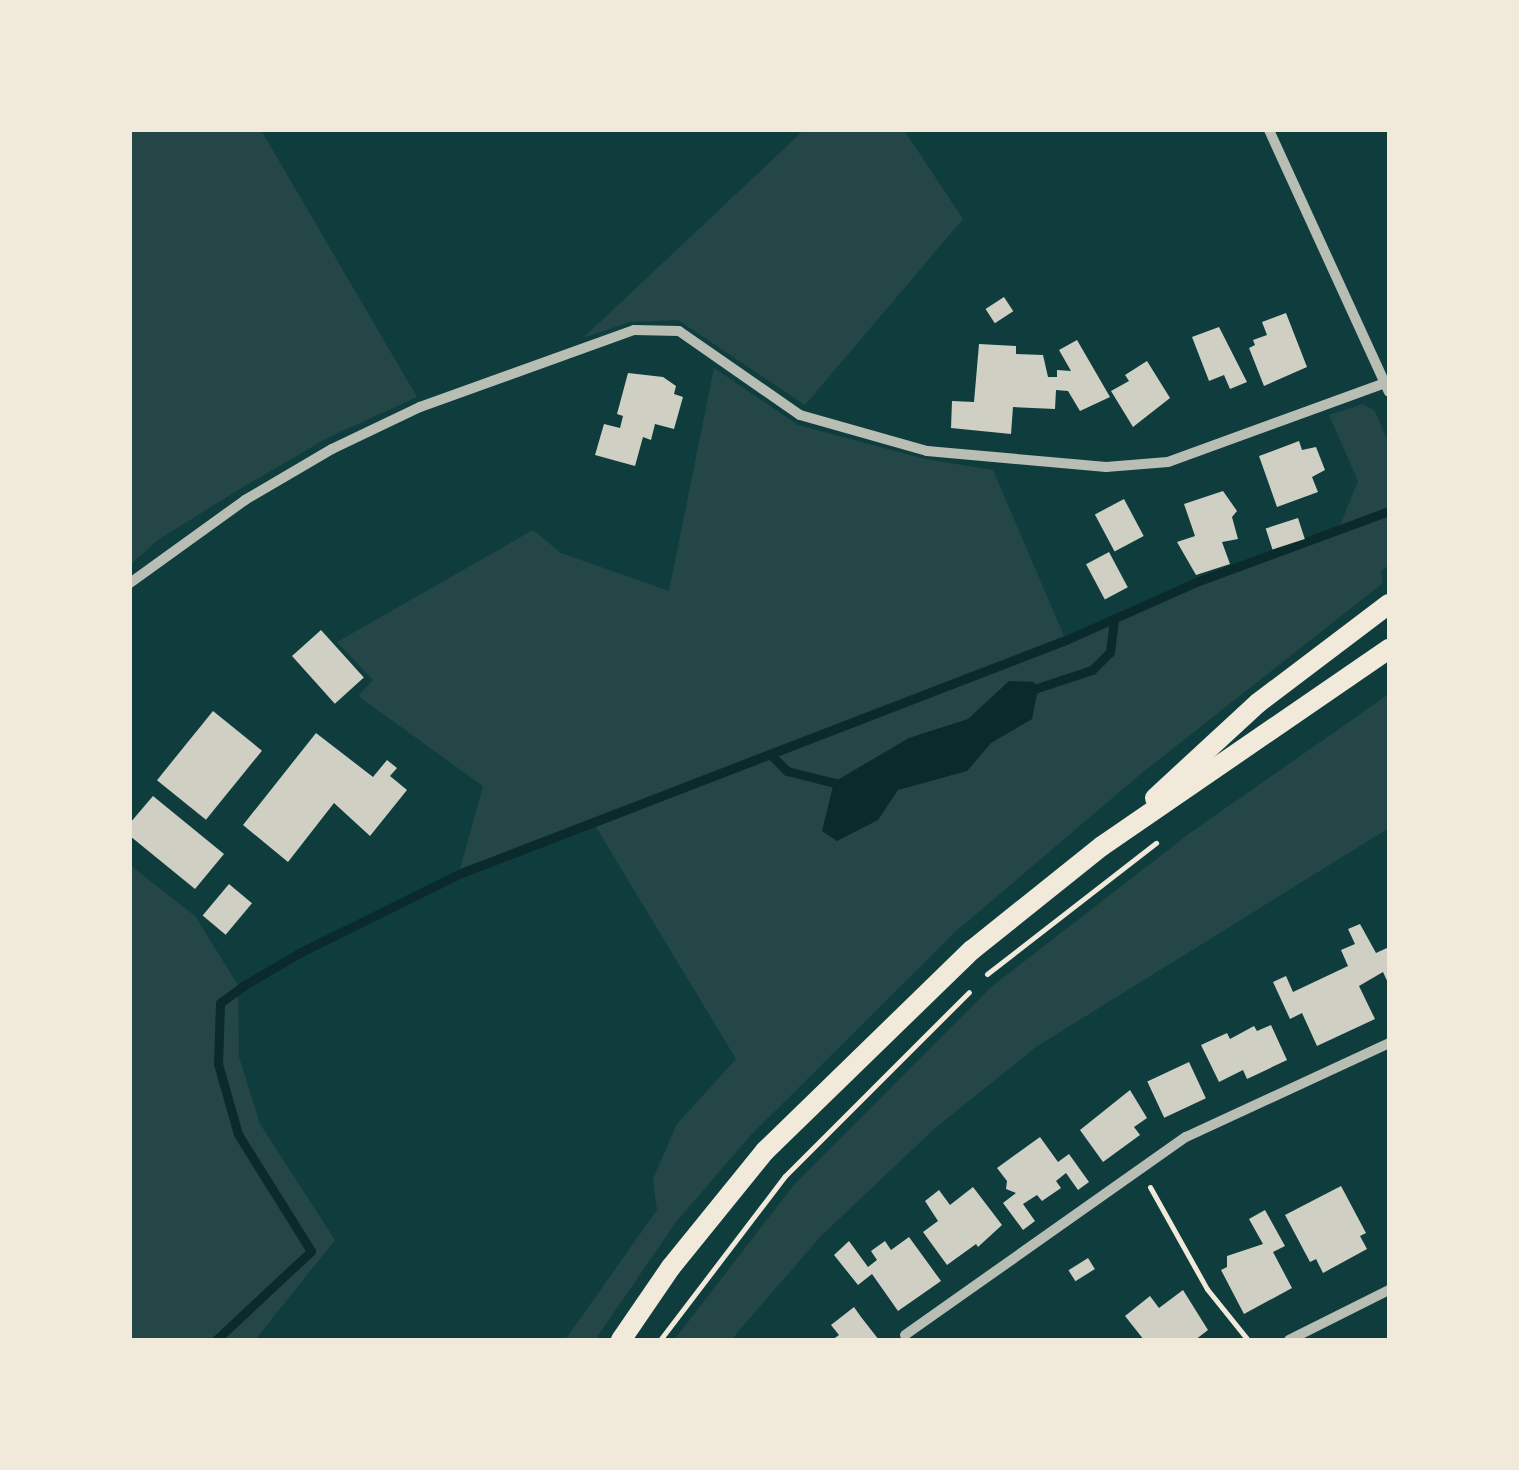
<!DOCTYPE html>
<style>
body{margin:0}
#map{position:relative;width:1519px;height:1470px;overflow:hidden;background:#0f3d3e;font-family:Arial,sans-serif}
div>[style]{position:absolute}
[style*='--x']{left:calc(var(--x)*1px);top:calc(var(--y)*1px);width:calc(var(--w)*1px);rotate:calc(var(--a)*1deg)}
.green>*{inset:0;background:#244646}
.water>*{inset:0;background:#0a2a2b}
.stream>*{height:9px;margin:-4.5px;padding:0 4.5px;transform-origin:4.5px;border-radius:4.5px;background:#0a2a2b}
.building>*{inset:0;background:#cfcfc3;transform-origin:0 0}
.path>*{height:5px;margin:-2.5px;padding:0 2.5px;transform-origin:2.5px;border-radius:2.5px;background:#f1e9da}
.minor>*{height:10px;margin:-5px;padding:0 5px;transform-origin:5px;border-radius:5px;background:#b8beb3}
.secondary>*{height:20px;margin:-10px;padding:0 10px;transform-origin:10px;border-radius:10px;background:#f1e9da}
span{translate:-50% -50%;white-space:nowrap;text-align:center;line-height:1.15;-webkit-text-stroke:8px #f1e9da;paint-order:stroke}
.frame{position:absolute;inset:0;border:132px solid #f1e9da;pointer-events:none}
</style>
<div id="map">
<div class="green">
<i style="clip-path:polygon(130px 130px,261px 130px,417px 397px,327px 438px,238px 490px,158px 540px,130px 565px)"></i>
<i style="clip-path:polygon(804px 130px,904px 130px,963px 219px,805px 405px,678px 320px,630px 322px,583px 338px)"></i>
<i style="clip-path:polygon(714px 368px,798px 425px,925px 459px,993px 470px,1064px 636px,460px 869px,483px 786px,358px 696px,373px 680px,337px 642px,533px 530px,561px 553px,669px 591px)"></i>
<i style="clip-path:polygon(1363px 404px,1375px 411px,1389px 444px,1389px 564px,1381px 572px,1383px 583px,1143px 772px,955px 932px,749px 1137px,676px 1222px,595px 1340px,565px 1340px,657px 1210px,653px 1179px,677px 1124px,736px 1059px,596px 827px,1069px 643px,1197px 585px,1336px 535px,1358px 481px,1329px 415px)"></i>
<i style="clip-path:polygon(1389px 694px,1389px 828px,1036px 1047px,933px 1130px,820px 1237px,731px 1340px,674px 1340px,793px 1186px,990px 988px,1190px 833px)"></i>
<i style="clip-path:polygon(130px 865px,195px 916px,238px 985px,239px 1057px,260px 1124px,335px 1240px,255px 1340px,130px 1340px)"></i>
</div>
<div class="water">
<i style="clip-path:polygon(1009px 681px,1034px 682px,1038px 689px,1032px 719px,991px 743px,967px 771px,898px 790px,878px 820px,837px 841px,822px 831px,834px 782px,909px 738px,968px 719px)"></i>
</div>
<div class="stream">
<i style="--x:1028;--y:691;--w:67;--a:-18.2"></i>
<i style="--x:1092;--y:670;--w:25;--a:-45"></i>
<i style="--x:1110;--y:652;--w:32;--a:-83"></i>
<i style="--x:770;--y:754;--w:24;--a:45"></i>
<i style="--x:787;--y:771;--w:58;--a:14"></i>
<i style="--x:216;--y:1340;--w:130;--a:-43.1"></i>
<i style="--x:311;--y:1251;--w:138;--a:-122"></i>
<i style="--x:238;--y:1134;--w:73;--a:-105.9"></i>
<i style="--x:218;--y:1064;--w:61;--a:-88.1"></i>
<i style="--x:220;--y:1003;--w:29;--a:-36"></i>
<i style="--x:243;--y:986;--w:65;--a:-30.5"></i>
<i style="--x:299;--y:953;--w:178;--a:-26.3"></i>
<i style="--x:459;--y:874;--w:651;--a:-21.08"></i>
<i style="--x:1066;--y:640;--w:142;--a:-24"></i>
<i style="--x:1196;--y:582;--w:206;--a:-20.2"></i>
</div>
<div class="building">
<i style="left:1004px;top:297px;width:17px;height:22px;rotate:57deg"></i>
<i style="clip-path:polygon(1286px 313px,1307px 367px,1264px 386px,1249px 348px,1255px 345px,1253px 340px,1267px 335px,1262px 322px)"></i>
<i style="clip-path:polygon(1219px 327px,1247px 382px,1230px 389px,1224px 375px,1209px 381px,1192px 337px)"></i>
<i style="clip-path:polygon(1077px 340px,1110px 397px,1080px 411px,1068px 391px,1056px 390px,1055px 409px,1013px 407px,1011px 434px,951px 428px,952px 401px,974px 402px,979px 344px,1016px 346px,1016px 354px,1043px 355px,1048px 377px,1057px 377px,1057px 370px,1071px 371px,1059px 350px)"></i>
<i style="clip-path:polygon(1147px 361px,1170px 398px,1133px 427px,1111px 391px,1129px 381px,1125px 375px)"></i>
<i style="clip-path:polygon(628px 373px,663px 377px,676px 386px,674px 394px,683px 397px,674px 429px,655px 424px,651px 440px,643px 437px,635px 466px,595px 455px,604px 424px,620px 428px,623px 416px,617px 414px)"></i>
<i style="clip-path:polygon(1299px 441px,1302px 450px,1316px 447px,1325px 470px,1312px 477px,1318px 492px,1277px 507px,1259px 456px)"></i>
<i style="clip-path:polygon(1223px 491px,1237px 511px,1232px 517px,1238px 539px,1222px 542px,1230px 564px,1196px 575px,1177px 542px,1195px 536px,1184px 504px)"></i>
<i style="left:1124px;top:499px;width:42px;height:33px;rotate:62deg"></i>
<i style="left:1298px;top:518px;width:22px;height:34px;rotate:72deg"></i>
<i style="left:1109px;top:552px;width:40px;height:26px;rotate:62deg"></i>
<i style="left:321px;top:630px;width:64px;height:39px;rotate:48deg"></i>
<i style="left:213px;top:711px;width:63px;height:89px;rotate:39deg"></i>
<i style="clip-path:polygon(316px 733px,373px 777px,387px 760px,397px 768px,390px 776px,407px 790px,370px 836px,334px 803px,288px 862px,243px 825px)"></i>
<i style="clip-path:polygon(153px 796px,224px 854px,195px 889px,130px 836px,130px 823px)"></i>
<i style="left:229px;top:884px;width:30px;height:41px;rotate:40deg"></i>
<i style="clip-path:polygon(1360px 924px,1376px 953px,1389px 947px,1389px 985px,1383px 972px,1359px 986px,1375px 1019px,1317px 1046px,1302px 1013px,1290px 1019px,1273px 982px,1286px 976px,1293px 992px,1348px 966px,1341px 950px,1355px 944px,1348px 929px)"></i>
<i style="clip-path:polygon(1271px 1025px,1287px 1060px,1247px 1079px,1243px 1070px,1219px 1082px,1201px 1045px,1227px 1033px,1230px 1039px,1254px 1026px,1257px 1031px)"></i>
<i style="left:1189px;top:1062px;width:40px;height:46px;rotate:65deg"></i>
<i style="clip-path:polygon(1130px 1090px,1147px 1118px,1134px 1127px,1140px 1135px,1103px 1162px,1080px 1130px)"></i>
<i style="clip-path:polygon(1040px 1137px,1058px 1162px,1069px 1154px,1089px 1182px,1078px 1190px,1066px 1173px,1056px 1181px,1061px 1188px,1042px 1201px,1037px 1195px,1023px 1204px,1035px 1221px,1023px 1230px,1003px 1203px,1016px 1193px,1006px 1189px,1007px 1181px,997px 1168px)"></i>
<i style="clip-path:polygon(1341px 1186px,1366px 1233px,1360px 1236px,1367px 1249px,1323px 1273px,1316px 1259px,1310px 1262px,1285px 1215px)"></i>
<i style="clip-path:polygon(973px 1187px,1002px 1225px,978px 1247px,976px 1244px,947px 1265px,923px 1232px,938px 1221px,925px 1201px,939px 1190px,950px 1205px)"></i>
<i style="clip-path:polygon(1265px 1210px,1285px 1246px,1273px 1252px,1292px 1288px,1244px 1314px,1221px 1270px,1227px 1267px,1227px 1256px,1263px 1244px,1249px 1219px)"></i>
<i style="clip-path:polygon(909px 1237px,941px 1281px,898px 1311px,872px 1274px,858px 1285px,834px 1255px,849px 1241px,868px 1267px,877px 1260px,871px 1251px,885px 1241px,891px 1250px)"></i>
<i style="left:1088px;top:1258px;width:13px;height:23px;rotate:58deg"></i>
<i style="clip-path:polygon(1183px 1290px,1208px 1330px,1195px 1340px,1144px 1340px,1125px 1316px,1150px 1296px,1159px 1308px)"></i>
<i style="clip-path:polygon(854px 1307px,861px 1317px,879px 1340px,832px 1340px,839px 1335px,831px 1325px)"></i>
</div>
<div class="path">
<i style="--x:987;--y:974;--w:214;--a:-37.8"></i>
<i style="--x:1150;--y:1187;--w:117;--a:60.8"></i>
<i style="--x:1207;--y:1289;--w:65;--a:51.2"></i>
<i style="--x:660;--y:1340;--w:206;--a:-52.7"></i>
<i style="--x:785;--y:1176;--w:260;--a:-45"></i>
</div>
<div class="minor">
<i style="--x:1269;--y:130;--w:288;--a:65.4"></i>
<i style="--x:130;--y:583;--w:142;--a:-35.8"></i>
<i style="--x:245;--y:500;--w:101;--a:-30.4"></i>
<i style="--x:332;--y:449;--w:98;--a:-25.5"></i>
<i style="--x:420;--y:407;--w:227;--a:-19.8"></i>
<i style="--x:634;--y:330;--w:45;--a:1.3"></i>
<i style="--x:679;--y:331;--w:147;--a:34.8"></i>
<i style="--x:800;--y:415;--w:132;--a:15.8"></i>
<i style="--x:927;--y:451;--w:180;--a:5.1"></i>
<i style="--x:1106;--y:467;--w:62;--a:-4.6"></i>
<i style="--x:1168;--y:462;--w:231;--a:-20"></i>
<i style="--x:905;--y:1335;--w:344;--a:-35.2"></i>
<i style="--x:1186;--y:1137;--w:224;--a:-24.8"></i>
<i style="--x:1289;--y:1340;--w:112;--a:-26.6"></i>
</div>
<div class="secondary">
<i style="--x:1155;--y:798;--w:140;--a:-42.7"></i>
<i style="--x:1258;--y:703;--w:164;--a:-37.1"></i>
<i style="--x:621;--y:1340;--w:88;--a:-55.6"></i>
<i style="--x:671;--y:1267;--w:149;--a:-51"></i>
<i style="--x:765;--y:1151;--w:289;--a:-44.2"></i>
<i style="--x:972;--y:950;--w:166;--a:-38.7"></i>
<i style="--x:1102;--y:846;--w:348;--a:-34.5"></i>
</div>
<div class="frame"></div>
</div>
